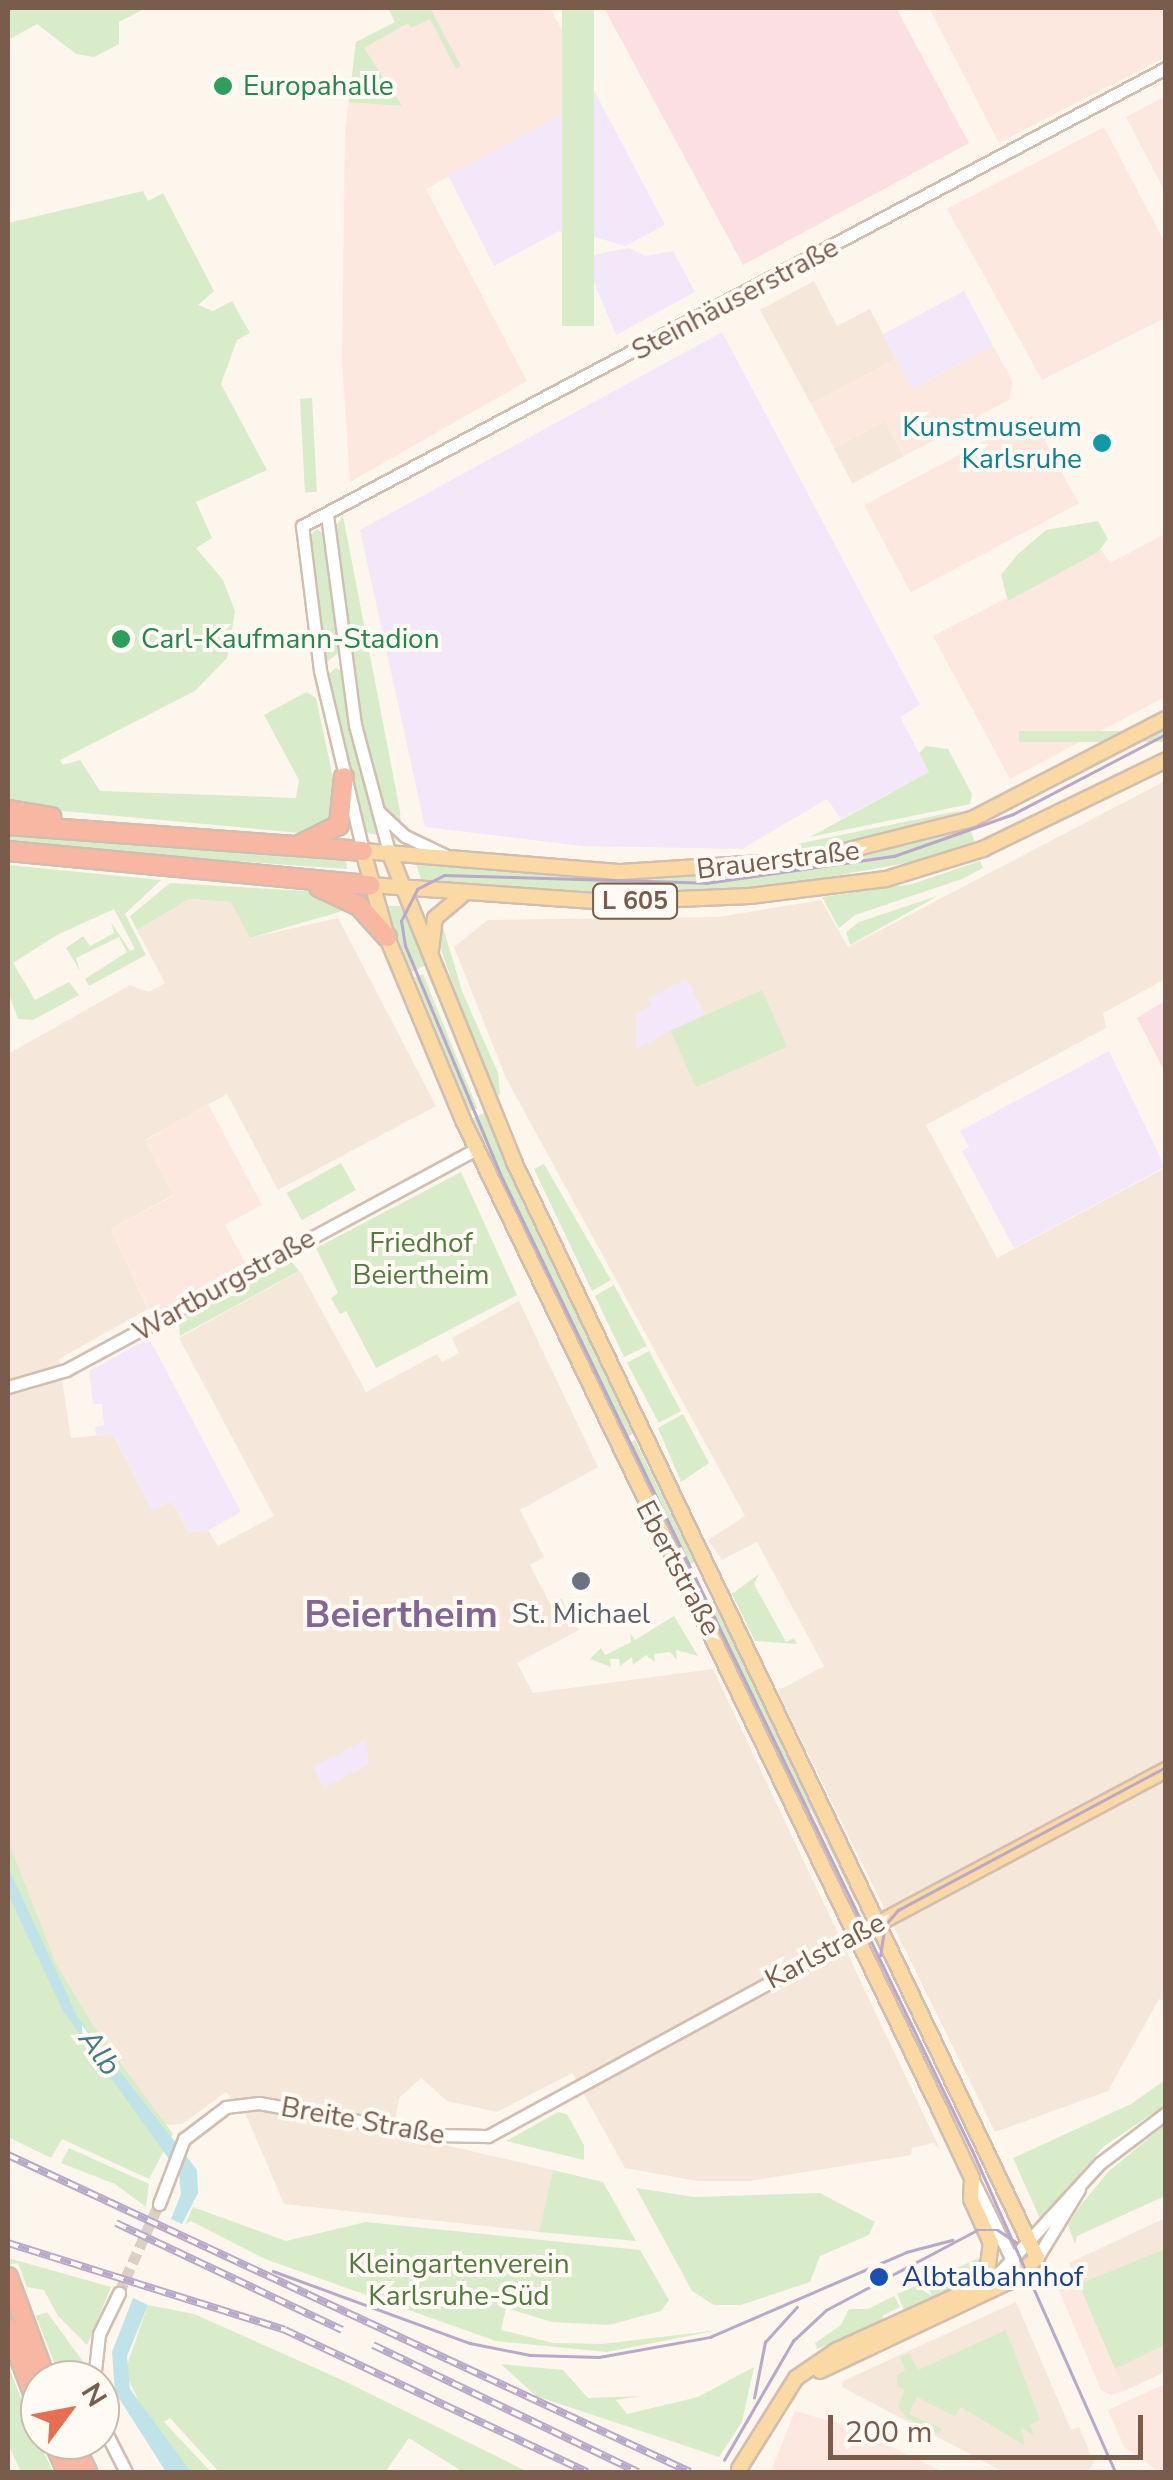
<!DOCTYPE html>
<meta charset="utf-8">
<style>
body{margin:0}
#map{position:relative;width:1173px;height:2480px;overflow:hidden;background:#fdf6ec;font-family:"Nunito Sans",sans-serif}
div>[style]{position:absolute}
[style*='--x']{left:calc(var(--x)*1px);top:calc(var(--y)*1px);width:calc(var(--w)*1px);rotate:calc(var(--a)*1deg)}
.residential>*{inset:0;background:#f5e8da;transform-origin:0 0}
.commercial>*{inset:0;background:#fde8e0;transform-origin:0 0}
.education>*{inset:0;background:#f3e8fa;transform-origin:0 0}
.medical>*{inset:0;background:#fbdfe3}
.green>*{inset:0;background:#d8ecc9;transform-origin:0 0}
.water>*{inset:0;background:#bfe3e8}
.minor-tunnel>*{height:11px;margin-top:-5.5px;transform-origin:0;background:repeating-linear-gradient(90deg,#dcd0c4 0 11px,transparent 0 16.5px)}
.roads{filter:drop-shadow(2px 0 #d1beb0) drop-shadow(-2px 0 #d1beb0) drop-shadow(0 2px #d1beb0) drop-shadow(0 -2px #d1beb0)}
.minor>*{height:11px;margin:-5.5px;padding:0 5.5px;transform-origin:5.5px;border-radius:5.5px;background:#fff}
.major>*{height:14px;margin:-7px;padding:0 7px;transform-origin:7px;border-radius:7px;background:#fbd9a5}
.highway>*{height:18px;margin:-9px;padding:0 9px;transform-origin:9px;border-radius:9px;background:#f7b7a3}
.tram>*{height:2.5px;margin:-1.25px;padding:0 1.25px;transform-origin:1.25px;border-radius:1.25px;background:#b9a8c9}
.rail>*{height:8px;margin-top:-4px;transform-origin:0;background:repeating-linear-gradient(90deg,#fffaf3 0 11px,#b9a8c9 0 22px);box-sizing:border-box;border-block:2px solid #b9a8c9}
.dots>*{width:28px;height:28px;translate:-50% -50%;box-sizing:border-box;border:5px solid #fffaf3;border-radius:50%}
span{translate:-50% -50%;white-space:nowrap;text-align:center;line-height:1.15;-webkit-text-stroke:8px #fffaf3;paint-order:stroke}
.shield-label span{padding:2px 8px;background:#fffaf3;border:2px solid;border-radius:8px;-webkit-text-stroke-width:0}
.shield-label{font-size:25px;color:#7a5c4d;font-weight:700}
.leisure-label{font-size:28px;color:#27864d}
.left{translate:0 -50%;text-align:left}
.street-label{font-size:28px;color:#7a5c4d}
.culture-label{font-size:28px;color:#0d838f}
.right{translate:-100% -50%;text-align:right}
.park-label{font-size:28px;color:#537a41}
.worship-label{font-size:28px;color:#5b616d}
.transit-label{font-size:28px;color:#164399}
.water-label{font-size:30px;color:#437c86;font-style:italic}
.district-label{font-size:38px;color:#846695;font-weight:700}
.frame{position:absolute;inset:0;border:10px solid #7a5c4d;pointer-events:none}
.north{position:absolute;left:20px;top:2360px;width:100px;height:100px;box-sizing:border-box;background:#fffaf3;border:2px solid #cabbb1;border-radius:50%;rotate:58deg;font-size:28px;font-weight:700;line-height:40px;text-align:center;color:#7a5c4d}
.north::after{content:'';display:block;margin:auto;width:35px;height:45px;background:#e76f51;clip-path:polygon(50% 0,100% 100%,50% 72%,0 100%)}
.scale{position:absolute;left:828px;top:2415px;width:315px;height:45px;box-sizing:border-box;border:5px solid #7a5c4d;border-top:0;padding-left:12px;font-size:30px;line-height:35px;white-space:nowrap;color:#7a5c4d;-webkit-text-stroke:8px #fffaf3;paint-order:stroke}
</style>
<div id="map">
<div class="residential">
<i style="clip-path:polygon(814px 281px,837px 326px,870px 309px,896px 359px,811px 404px,760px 310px)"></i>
<i style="left:885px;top:421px;width:40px;height:58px;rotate:62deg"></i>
<i style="clip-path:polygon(1165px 781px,1165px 979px,1103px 1013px,1106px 1028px,926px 1125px,997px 1258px,1165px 1168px,1165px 2002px,1159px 1999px,1108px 2091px,995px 2132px,777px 1691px,824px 1666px,757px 1542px,722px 1560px,708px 1540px,745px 1516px,506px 1078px,454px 947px,488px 920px,718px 917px,821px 900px,848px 947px)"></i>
<i style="clip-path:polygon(189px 899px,232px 902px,250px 938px,338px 918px,436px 1106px,278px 1190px,227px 1094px,145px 1140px,173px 1195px,111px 1229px,148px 1309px,59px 1359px,71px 1438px,113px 1434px,152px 1510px,172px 1501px,189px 1533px,206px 1527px,218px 1546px,274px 1516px,179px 1338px,300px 1271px,366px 1392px,437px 1354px,442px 1362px,459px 1353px,452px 1338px,519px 1301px,598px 1467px,520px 1510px,544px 1557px,530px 1565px,550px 1604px,561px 1598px,579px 1630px,517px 1663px,533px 1693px,713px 1669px,940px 2149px,933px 2143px,912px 2148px,911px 2155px,750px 2181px,697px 2181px,625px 2168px,572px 2073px,497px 2112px,447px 2101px,421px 2078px,399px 2098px,393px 2133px,553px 2170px,539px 2232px,284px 2204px,246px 2115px,226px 2092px,182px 2124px,166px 2125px,93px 2025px,56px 1963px,8px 1840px,8px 1054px,130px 985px,149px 992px,165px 983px,137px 930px)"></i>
<i style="clip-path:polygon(1165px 2218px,1165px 2372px,1124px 2391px,1069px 2263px)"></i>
<i style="clip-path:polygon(1016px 2302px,1071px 2430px,1079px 2427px,1094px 2462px,1087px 2472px,1004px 2472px,842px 2387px,843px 2381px)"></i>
</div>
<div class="commercial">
<i style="clip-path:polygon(388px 8px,550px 8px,597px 96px,426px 189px,527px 381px,350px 482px,342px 361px,345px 130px,356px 42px,395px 22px)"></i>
<i style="clip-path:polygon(929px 8px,1165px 8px,1165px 57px,999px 143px)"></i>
<i style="clip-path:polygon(1165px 96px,1165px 192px,1126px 117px)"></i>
<i style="clip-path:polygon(1104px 127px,1165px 243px,1165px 318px,1042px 380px,947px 209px)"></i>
<i style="clip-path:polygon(993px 346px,1013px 382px,1009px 400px,904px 456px,885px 421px,834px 448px,811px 404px,896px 359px,912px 389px)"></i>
<i style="left:1032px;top:416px;width:99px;height:190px;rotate:62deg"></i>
<i style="clip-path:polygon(1165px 534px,1165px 697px,1010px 779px,933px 636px,1101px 549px,1110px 563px)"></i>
<i style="clip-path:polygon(208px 1104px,262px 1205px,225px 1225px,247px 1266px,152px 1316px,111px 1229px,173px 1196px,145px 1141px)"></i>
<i style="clip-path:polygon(1071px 2268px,1124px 2391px,1111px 2395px,1101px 2390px,1053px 2276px)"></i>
<i style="clip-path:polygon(1165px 2384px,1165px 2472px,1160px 2472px,1124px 2447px,1108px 2410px)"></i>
<i style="clip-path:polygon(795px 2411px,851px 2427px,943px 2472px,780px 2472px,772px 2469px)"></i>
</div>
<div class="education">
<i style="clip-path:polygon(597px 96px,665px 225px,625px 246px,592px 236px,577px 244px,559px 231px,494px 266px,448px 175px)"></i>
<i style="clip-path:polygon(629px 248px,645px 256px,673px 251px,695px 292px,616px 335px,586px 263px,597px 254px)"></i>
<i style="left:964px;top:291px;width:62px;height:92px;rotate:62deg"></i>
<i style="clip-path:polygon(722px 332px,920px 705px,900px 717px,929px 772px,841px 819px,827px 799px,742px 849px,582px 846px,425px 827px,360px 530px)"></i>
<i style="clip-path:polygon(686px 979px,705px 1013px,636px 1049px,636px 1014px,652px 1005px,649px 998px)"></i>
<i style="clip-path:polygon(1109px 1051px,1165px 1167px,1014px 1248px,962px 1151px,969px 1147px,960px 1131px)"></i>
<i style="clip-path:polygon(149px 1338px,241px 1512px,207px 1531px,189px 1533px,172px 1501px,152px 1511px,114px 1435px,96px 1436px,95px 1427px,104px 1425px,102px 1404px,93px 1404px,89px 1371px)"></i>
<i style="clip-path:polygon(365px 1740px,369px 1764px,324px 1788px,313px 1767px)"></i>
</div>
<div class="medical">
<i style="clip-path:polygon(604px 8px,896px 8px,969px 143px,743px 265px)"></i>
<i style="clip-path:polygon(1165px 1001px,1165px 1072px,1137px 1018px)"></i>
</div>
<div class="green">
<i style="clip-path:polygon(8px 8px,146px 8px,119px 22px,119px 44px,94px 57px,76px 54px,37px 24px,8px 40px)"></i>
<i style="clip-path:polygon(388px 8px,430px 8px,461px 66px,456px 69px,430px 19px,411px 28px,408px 23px,364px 48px,402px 106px,349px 102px,356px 42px,395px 22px)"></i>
<i style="left:562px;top:8px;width:32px;height:318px"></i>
<i style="clip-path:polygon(143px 191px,148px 201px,163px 193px,214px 291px,198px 305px,213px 311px,232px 301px,250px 333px,237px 340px,221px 384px,267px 470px,196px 502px,212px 538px,196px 548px,223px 580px,235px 611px,227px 658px,195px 691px,60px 760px,63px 765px,80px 760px,100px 791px,296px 798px,299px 780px,264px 715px,306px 692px,316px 698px,338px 801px,334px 823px,312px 834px,8px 806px,8px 223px)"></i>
<i style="left:312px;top:398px;width:94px;height:12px;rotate:87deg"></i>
<i style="clip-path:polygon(343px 516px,400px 811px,401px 829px,380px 800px,361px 723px,334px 529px)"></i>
<i style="clip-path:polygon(1098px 521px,1108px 539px,1098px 552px,1008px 601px,1001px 575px,1018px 554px,1046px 530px)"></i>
<i style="clip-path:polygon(317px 529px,323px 534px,338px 653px,326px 663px,310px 536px)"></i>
<i style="clip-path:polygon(336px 668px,341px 671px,378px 835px,367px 833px,332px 701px,327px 675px)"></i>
<i style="left:1165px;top:731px;width:11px;height:146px;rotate:90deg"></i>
<i style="clip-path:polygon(926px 746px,948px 749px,972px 794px,970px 804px,810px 837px,929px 772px,919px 753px)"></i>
<i style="clip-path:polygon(963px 811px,805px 855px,797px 844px,953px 812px)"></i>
<i style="clip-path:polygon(969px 825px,975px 843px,923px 860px,751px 891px,548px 895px,422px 882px,416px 864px,691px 877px,833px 861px)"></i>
<i style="clip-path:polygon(8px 831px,329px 856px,346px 860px,347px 869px,8px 845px)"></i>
<i style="clip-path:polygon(980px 861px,983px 868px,962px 879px,855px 915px,839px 928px,822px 897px,912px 884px)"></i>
<i style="clip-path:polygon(8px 865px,161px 880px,125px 914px,146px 955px,89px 986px,85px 979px,127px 952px,119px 937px,76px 958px,80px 971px,66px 948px,83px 936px,90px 946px,114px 933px,111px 922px,130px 951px,135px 949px,114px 909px,57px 935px,13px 963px,35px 1000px,69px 982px,79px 995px,33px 1020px,18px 1019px,8px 992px)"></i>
<i style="clip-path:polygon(170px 883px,307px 891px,353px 908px,250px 938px,231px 902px,189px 899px,137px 930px,130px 916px)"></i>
<i style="clip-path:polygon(937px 896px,927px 902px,850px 945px,846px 932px,859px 922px)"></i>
<i style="clip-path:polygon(386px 906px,400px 906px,406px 917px,484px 1104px,424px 966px,411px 972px)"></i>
<i style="clip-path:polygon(441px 920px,462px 991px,498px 1073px,500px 1094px,493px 1100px,438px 941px)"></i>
<i style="left:423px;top:974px;width:145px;height:9px;rotate:68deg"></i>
<i style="left:762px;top:990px;width:62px;height:100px;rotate:66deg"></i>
<i style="left:488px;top:1111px;width:354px;height:25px;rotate:65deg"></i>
<i style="left:341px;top:1163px;width:31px;height:62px;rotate:61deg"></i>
<i style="clip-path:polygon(544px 1164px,611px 1280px,592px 1291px,534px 1169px)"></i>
<i style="clip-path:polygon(461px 1172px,517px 1295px,376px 1368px,346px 1311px,340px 1314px,331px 1298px,338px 1293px,316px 1248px)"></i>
<i style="clip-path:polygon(292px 1262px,299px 1271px,180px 1336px,178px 1315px,276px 1263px)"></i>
<i style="clip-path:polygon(614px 1285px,647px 1346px,624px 1357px,595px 1296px)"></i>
<i style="left:649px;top:1351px;width:68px;height:25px;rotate:62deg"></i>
<i style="clip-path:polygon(683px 1414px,709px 1463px,681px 1482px,658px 1428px)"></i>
<i style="left:635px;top:1440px;width:136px;height:9px;rotate:64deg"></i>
<i style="clip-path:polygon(759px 1574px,754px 1584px,786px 1642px,794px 1638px,797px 1644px,755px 1641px,732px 1594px)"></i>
<i style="clip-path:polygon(714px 1601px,861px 1898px,855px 1901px,811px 1810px,804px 1813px,791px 1790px,705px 1610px)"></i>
<i style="clip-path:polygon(674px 1616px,698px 1656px,676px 1650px,677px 1660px,670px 1652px,654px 1654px,655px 1662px,646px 1655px,633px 1665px,632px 1657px,620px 1666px,619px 1659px,610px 1659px,611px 1667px,590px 1659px,601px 1648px,605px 1655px,631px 1642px,630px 1633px,635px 1640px)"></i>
<i style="clip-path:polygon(8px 1840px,56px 1963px,93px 2025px,173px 2134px,149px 2179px,62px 2139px,51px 2158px,8px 2137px)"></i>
<i style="clip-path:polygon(1165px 2080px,1165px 2105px,1103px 2147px,1041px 2221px,1013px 2158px,1131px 2104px)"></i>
<i style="clip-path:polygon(558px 2112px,567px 2114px,584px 2145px,584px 2160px,506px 2141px)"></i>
<i style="clip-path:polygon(1165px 2125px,1165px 2196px,1077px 2236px,1075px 2244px,1068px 2225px,1079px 2207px,1109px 2171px)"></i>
<i style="clip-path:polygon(69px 2148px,149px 2184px,146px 2207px,115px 2184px,61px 2163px)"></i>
<i style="clip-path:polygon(553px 2170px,603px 2182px,636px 2241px,539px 2232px)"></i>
<i style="clip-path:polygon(636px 2188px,694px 2197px,820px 2193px,875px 2222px,869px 2235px,820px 2256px,810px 2282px,741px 2305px,714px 2305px,692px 2291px)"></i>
<i style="clip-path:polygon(193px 2207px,286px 2241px,366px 2222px,640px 2250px,669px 2300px,661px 2311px,609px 2325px,552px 2322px,506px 2308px,501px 2330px,553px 2343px,602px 2344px,719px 2330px,607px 2352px,496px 2341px,265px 2259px,191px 2221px,185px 2225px)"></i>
<i style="clip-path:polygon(1165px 2249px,1165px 2344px,1115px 2369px,1079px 2284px)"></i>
<i style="clip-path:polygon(8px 2258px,111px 2287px,87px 2345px,58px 2316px,44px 2290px,27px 2287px,18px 2263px,8px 2265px)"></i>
<i style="clip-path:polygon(979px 2258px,983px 2267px,968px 2283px,905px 2312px,897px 2294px,916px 2286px,932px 2296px,926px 2282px)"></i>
<i style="clip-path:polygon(894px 2296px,900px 2307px,882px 2316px,884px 2321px,817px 2349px,815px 2343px,841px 2325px,849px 2309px,868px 2309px)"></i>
<i style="clip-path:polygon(148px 2305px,194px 2314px,340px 2379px,528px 2472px,463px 2472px,409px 2438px,385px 2472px,219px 2472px,170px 2418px,164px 2422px,211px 2472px,191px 2472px,145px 2415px,125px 2371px)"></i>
<i style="clip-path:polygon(47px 2312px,84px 2363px,85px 2380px,61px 2380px,36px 2316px)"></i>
<i style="clip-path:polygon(1006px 2330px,1040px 2420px,1030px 2425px,1035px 2436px,1021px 2428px,1024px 2445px,961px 2407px,955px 2416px,917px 2397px,909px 2414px,942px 2429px,939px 2434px,906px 2418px,898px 2406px,905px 2390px,897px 2386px,897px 2375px,905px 2370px,900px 2357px,909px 2353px,918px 2370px)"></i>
<i style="clip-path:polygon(501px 2364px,563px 2370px,588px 2398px,640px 2396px,616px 2400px,627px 2414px,698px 2397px,754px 2367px,742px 2422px,719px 2457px,536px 2396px)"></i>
<i style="clip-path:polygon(8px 2365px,33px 2429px,53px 2472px,21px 2472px,8px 2444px)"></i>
</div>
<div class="water">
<i style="clip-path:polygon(8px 1867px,78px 2018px,197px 2170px,198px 2193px,182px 2224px,171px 2219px,181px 2194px,179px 2173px,63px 2011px,8px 1894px)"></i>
<i style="clip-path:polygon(133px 2298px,148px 2305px,127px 2356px,130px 2389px,191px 2472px,166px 2472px,115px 2392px,112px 2352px)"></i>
</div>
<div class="minor-tunnel">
<i style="--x:119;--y:2293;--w:98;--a:-65.8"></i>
</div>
<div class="roads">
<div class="minor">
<i style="--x:327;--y:515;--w:212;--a:82.4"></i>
<i style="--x:355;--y:725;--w:131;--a:75"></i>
<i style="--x:378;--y:811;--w:37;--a:43"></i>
<i style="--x:405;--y:836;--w:44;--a:25.4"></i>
<i style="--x:363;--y:851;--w:186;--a:-103.4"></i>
<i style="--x:320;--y:670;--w:145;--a:-97.1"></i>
<i style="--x:302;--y:526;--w:978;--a:-27.93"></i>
<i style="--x:8;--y:1387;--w:60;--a:-16.3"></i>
<i style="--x:66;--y:1370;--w:466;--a:-28.3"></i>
<i style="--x:972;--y:2178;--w:96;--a:64"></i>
<i style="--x:159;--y:2204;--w:70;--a:-69"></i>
<i style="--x:184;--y:2139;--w:53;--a:-37.3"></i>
<i style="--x:226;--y:2107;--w:33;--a:-7"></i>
<i style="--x:259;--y:2103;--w:179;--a:10.3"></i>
<i style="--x:435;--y:2135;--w:53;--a:1.1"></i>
<i style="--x:488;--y:2136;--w:416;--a:-28.6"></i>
<i style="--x:1037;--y:2258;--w:81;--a:-58.7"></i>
<i style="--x:970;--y:2289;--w:36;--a:-30"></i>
<i style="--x:1001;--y:2271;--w:147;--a:-47.5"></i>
<i style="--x:1100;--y:2163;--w:83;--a:-37.1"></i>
<i style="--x:94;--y:2380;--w:46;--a:-83.8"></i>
<i style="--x:99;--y:2334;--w:46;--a:-64"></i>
<i style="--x:100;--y:2421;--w:57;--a:63"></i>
</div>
<div class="major">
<i style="--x:389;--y:852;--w:334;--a:68"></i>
<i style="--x:514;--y:1162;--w:1214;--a:64.49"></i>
<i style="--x:1037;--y:2258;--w:38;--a:140"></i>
<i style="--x:1008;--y:2282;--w:208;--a:154.7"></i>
<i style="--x:370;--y:885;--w:239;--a:4.1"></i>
<i style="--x:608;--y:902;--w:142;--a:-2.4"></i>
<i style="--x:750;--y:896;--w:137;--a:-7.1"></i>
<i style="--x:886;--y:879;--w:102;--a:-17.2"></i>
<i style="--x:983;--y:849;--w:203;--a:-25.9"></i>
<i style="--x:431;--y:950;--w:32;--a:-83"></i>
<i style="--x:435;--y:918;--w:35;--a:-40"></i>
<i style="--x:853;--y:1937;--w:355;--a:-28.1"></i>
<i style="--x:739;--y:2469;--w:107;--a:-57.9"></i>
<i style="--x:796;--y:2378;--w:50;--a:-34.3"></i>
<i style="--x:837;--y:2350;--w:141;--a:-24.4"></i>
<i style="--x:965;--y:2292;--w:35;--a:-49"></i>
<i style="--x:988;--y:2266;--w:23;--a:-83"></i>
<i style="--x:991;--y:2243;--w:48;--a:-114.4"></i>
<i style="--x:971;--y:2199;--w:21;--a:-87"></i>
<i style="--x:972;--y:2178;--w:73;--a:-115.2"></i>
<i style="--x:941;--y:2112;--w:1101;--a:-115.73"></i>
<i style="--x:463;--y:1120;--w:198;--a:-112.6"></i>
<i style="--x:387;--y:937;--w:89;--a:-105.6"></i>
<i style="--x:363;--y:851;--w:259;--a:4.7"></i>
<i style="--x:621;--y:872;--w:188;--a:-3.7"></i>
<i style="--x:809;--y:860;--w:168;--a:-14.1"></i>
<i style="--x:972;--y:819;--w:218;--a:-27.3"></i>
</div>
<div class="highway">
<i style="--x:8;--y:810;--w:44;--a:9.2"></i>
<i style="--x:8;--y:825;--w:356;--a:4.2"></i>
<i style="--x:301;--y:844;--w:42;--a:-26.6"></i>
<i style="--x:339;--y:825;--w:48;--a:-84.1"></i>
<i style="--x:8;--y:851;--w:364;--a:5.4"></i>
<i style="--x:319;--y:887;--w:44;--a:25.4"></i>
<i style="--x:359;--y:906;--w:42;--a:47.9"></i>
<i style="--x:8;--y:2277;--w:110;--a:69.7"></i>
<i style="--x:8;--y:2328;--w:89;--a:68.9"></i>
<i style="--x:53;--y:2440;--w:35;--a:66"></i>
<i style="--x:71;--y:2440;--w:36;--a:63"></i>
</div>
</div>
<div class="tram">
<i style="--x:880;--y:1956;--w:31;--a:-81"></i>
<i style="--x:885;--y:1925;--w:20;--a:-49"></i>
<i style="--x:898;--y:1910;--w:304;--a:-28.1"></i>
<i style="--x:273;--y:2271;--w:210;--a:20.1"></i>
<i style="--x:470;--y:2343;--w:61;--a:11.3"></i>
<i style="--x:530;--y:2355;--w:69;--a:1.7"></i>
<i style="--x:599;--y:2357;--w:113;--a:-10.2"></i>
<i style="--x:710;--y:2337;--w:214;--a:-23.4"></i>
<i style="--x:906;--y:2252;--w:48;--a:-14.6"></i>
<i style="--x:754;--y:2398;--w:57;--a:-78.9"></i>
<i style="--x:765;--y:2342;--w:47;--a:-47.6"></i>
<i style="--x:724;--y:2460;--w:138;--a:-59.9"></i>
<i style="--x:793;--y:2341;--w:45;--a:-43.2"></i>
<i style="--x:826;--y:2310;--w:171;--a:-27.9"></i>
<i style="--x:977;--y:2230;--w:21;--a:0"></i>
<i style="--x:998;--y:2230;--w:22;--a:34"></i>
<i style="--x:1115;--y:2472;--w:351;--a:-114"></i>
<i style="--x:972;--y:2151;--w:1085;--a:-115.79"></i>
<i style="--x:500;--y:1174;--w:247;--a:-112.6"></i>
<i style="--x:405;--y:946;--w:25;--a:-99"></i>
<i style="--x:401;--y:921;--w:36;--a:-63"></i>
<i style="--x:417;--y:889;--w:30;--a:-27"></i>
<i style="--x:444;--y:875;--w:262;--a:1.7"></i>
<i style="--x:706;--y:883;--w:190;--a:-8.2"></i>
<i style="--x:894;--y:856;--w:126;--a:-19.4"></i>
<i style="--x:1013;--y:814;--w:173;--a:-27.6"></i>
</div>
<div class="rail">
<i style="--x:8;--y:2155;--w:752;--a:24.93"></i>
<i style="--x:116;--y:2223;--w:250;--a:25.3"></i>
<i style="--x:8;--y:2243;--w:290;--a:17.4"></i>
<i style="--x:285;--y:2330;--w:334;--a:25.2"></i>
<i style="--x:373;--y:2345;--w:294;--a:25.6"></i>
</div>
<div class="dots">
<i style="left:223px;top:86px;background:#2e9e5b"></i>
<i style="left:1102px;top:443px;background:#0f9aa8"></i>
<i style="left:121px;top:639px;background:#2e9e5b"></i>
<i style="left:581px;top:1581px;background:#6b7280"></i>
<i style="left:879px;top:2277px;background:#1a4fb4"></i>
</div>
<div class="shield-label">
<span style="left:635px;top:901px">L 605</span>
</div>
<div class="leisure-label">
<span class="left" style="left:243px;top:86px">Europahalle</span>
<span class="left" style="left:141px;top:639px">Carl-Kaufmann-Stadion</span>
</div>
<div class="street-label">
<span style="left:735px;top:299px;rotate:-28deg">Steinhäuserstraße</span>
<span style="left:778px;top:860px;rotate:-7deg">Brauerstraße</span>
<span style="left:224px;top:1285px;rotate:-29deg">Wartburgstraße</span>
<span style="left:678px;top:1568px;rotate:62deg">Ebertstraße</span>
<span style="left:825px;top:1951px;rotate:-28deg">Karlstraße</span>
<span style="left:363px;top:2121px;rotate:10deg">Breite Straße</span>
</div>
<div class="culture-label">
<span class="right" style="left:1082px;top:443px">Kunstmuseum<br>Karlsruhe</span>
</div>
<div class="park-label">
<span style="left:421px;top:1259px">Friedhof<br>Beiertheim</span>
<span style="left:459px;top:2280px">Kleingartenverein<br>Karlsruhe-Süd</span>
</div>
<div class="worship-label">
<span style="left:581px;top:1614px">St. Michael</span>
</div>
<div class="transit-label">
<span class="left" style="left:902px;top:2277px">Albtalbahnhof</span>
</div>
<div class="water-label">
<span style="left:99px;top:2053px;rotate:54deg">Alb</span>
</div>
<div class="district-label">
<span style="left:401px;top:1615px">Beiertheim</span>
</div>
<div class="frame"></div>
<div class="north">N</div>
<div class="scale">200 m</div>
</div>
